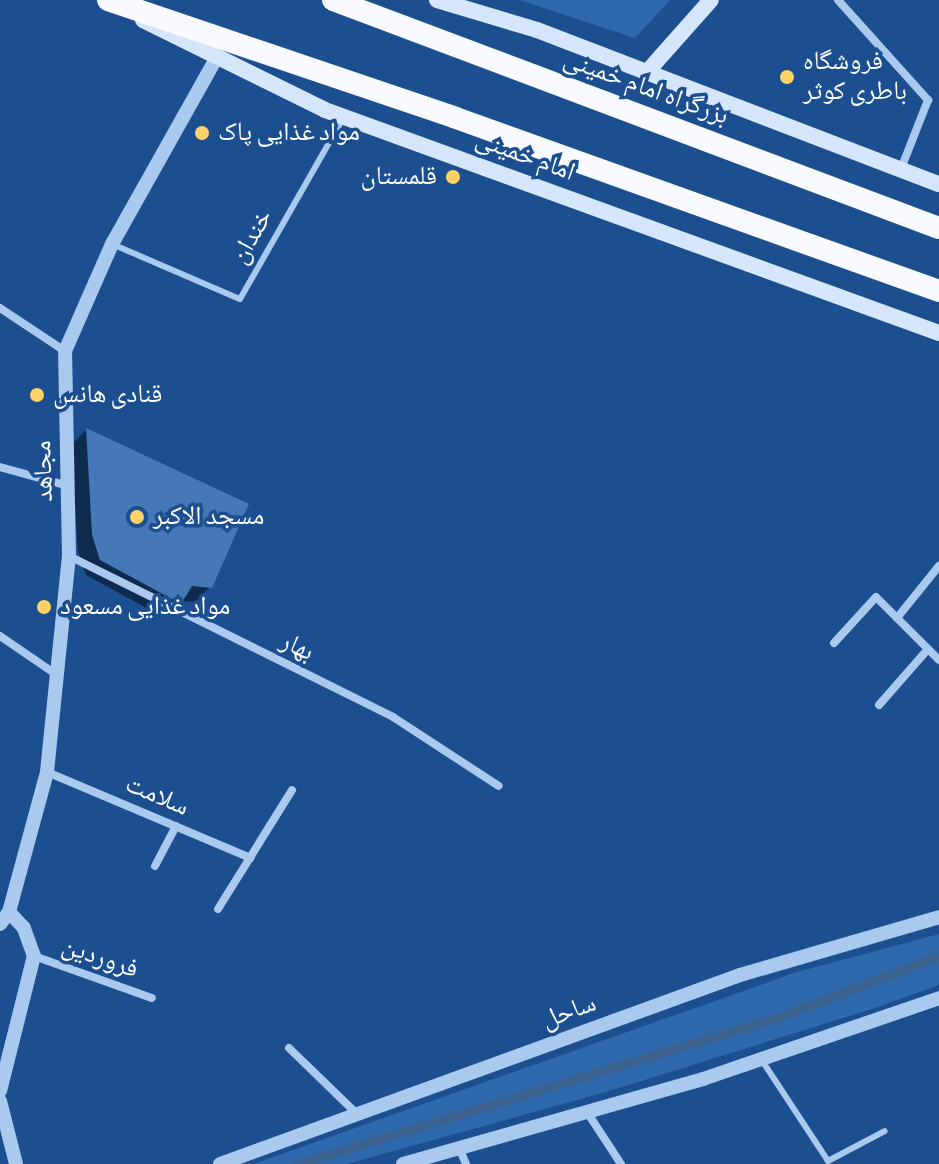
<!DOCTYPE html>
<meta charset="utf-8">
<style>
body{margin:0}
#map{position:relative;width:939px;height:1164px;overflow:hidden;background:#1b4f8f;font-family:"Sofia Sans Condensed","Noto Naskh Arabic",sans-serif}
div>[style]{position:absolute}
[style*='--x']{left:calc(var(--x)*1px);top:calc(var(--y)*1px);width:calc(var(--w)*1px);rotate:calc(var(--a)*1deg)}
.green>*{inset:0;background:#2e69ad}
.shadow>*{inset:0;background:#0007}
.stream>*{height:9px;margin:-4.5px;padding:0 4.5px;transform-origin:4.5px;border-radius:4.5px;background:#3c6290}
.building>*{inset:0;background:#4478b7}
.service>*{height:6px;margin:-3px;padding:0 3px;transform-origin:3px;border-radius:3px;background:#a9c9ee}
.minor>*{height:8px;margin:-4px;padding:0 4px;transform-origin:4px;border-radius:4px;background:#a9c9ee}
.tertiary>*{height:14px;margin:-7px;padding:0 7px;transform-origin:7px;border-radius:7px;background:#a9c9ee}
.secondary>*{height:16px;margin:-8px;padding:0 8px;transform-origin:8px;border-radius:8px;background:#d6e6fa}
.trunk>*{height:22px;margin:-11px;padding:0 11px;transform-origin:11px;border-radius:11px;background:#f8faff}
.dots>*{width:22px;height:22px;translate:-50% -50%;box-sizing:border-box;border:4px solid #1b4f8f;border-radius:50%}
span{translate:-50% -50%;white-space:nowrap;text-align:center;line-height:1.15;-webkit-text-stroke:7px #1b4f8f;paint-order:stroke}
.poi-label{font-size:26px;color:#fff}
.left{translate:0 -50%;text-align:left}
.right{translate:-100% -50%;text-align:right}
.street-label{font-size:26px;color:#fff}
</style>
<div id="map">
<div class="green">
<i style="clip-path:polygon(519px 0,670px 0,635px 38px)"></i>
<i style="clip-path:polygon(939px 934px,939px 985px,875px 1008px,606px 1092px,347px 1164px,253px 1164px,797px 972px)"></i>
</div>
<div class="shadow">
<i style="clip-path:polygon(86px 430px,246px 505px,210px 587px,195px 602px,181px 601px,165px 618px,86px 575px,78px 551px,71px 445px)"></i>
</div>
<div class="stream">
<i style="--x:297;--y:1164;--w:504;--a:-16.96"></i>
<i style="--x:779;--y:1017;--w:171;--a:-20.9"></i>
</div>
<div class="building">
<i style="clip-path:polygon(86px 428px,249px 504px,212px 588px,192px 586px,181px 604px,100px 560px,92px 535px)"></i>
</div>
<div class="service">
<i style="--x:112;--y:244;--w:139;--a:23.3"></i>
<i style="--x:240;--y:299;--w:210;--a:-60.3"></i>
<i style="--x:761;--y:1059;--w:122;--a:56.7"></i>
<i style="--x:828;--y:1161;--w:64;--a:-27.8"></i>
</div>
<div class="minor">
<i style="--x:838;--y:0;--w:135;--a:48"></i>
<i style="--x:928;--y:100;--w:74;--a:111.4"></i>
<i style="--x:0;--y:308;--w:78;--a:33.5"></i>
<i style="--x:0;--y:467;--w:72;--a:15.4"></i>
<i style="--x:69;--y:556;--w:362;--a:26.4"></i>
<i style="--x:393;--y:717;--w:126;--a:33.1"></i>
<i style="--x:897;--y:618;--w:67;--a:-51.1"></i>
<i style="--x:0;--y:636;--w:69;--a:34.4"></i>
<i style="--x:834;--y:643;--w:62;--a:-47.6"></i>
<i style="--x:876;--y:597;--w:89;--a:45"></i>
<i style="--x:879;--y:705;--w:74;--a:-48.8"></i>
<i style="--x:47;--y:772;--w:221;--a:22.9"></i>
<i style="--x:155;--y:866;--w:45;--a:-62.3"></i>
<i style="--x:218;--y:909;--w:140;--a:-58.1"></i>
<i style="--x:34;--y:956;--w:125;--a:19.6"></i>
<i style="--x:289;--y:1048;--w:95;--a:44.1"></i>
<i style="--x:587;--y:1112;--w:62;--a:56.8"></i>
<i style="--x:459;--y:1148;--w:17;--a:66"></i>
</div>
<div class="tertiary">
<i style="--x:0;--y:924;--w:15;--a:-53"></i>
<i style="--x:9;--y:912;--w:145;--a:-74.8"></i>
<i style="--x:47;--y:772;--w:217;--a:-84.2"></i>
<i style="--x:69;--y:556;--w:205;--a:-91.1"></i>
<i style="--x:65;--y:351;--w:117;--a:-66.3"></i>
<i style="--x:112;--y:244;--w:212;--a:-60.7"></i>
<i style="--x:0;--y:1091;--w:139;--a:-75.9"></i>
<i style="--x:34;--y:956;--w:30;--a:-110"></i>
<i style="--x:24;--y:928;--w:22;--a:-133"></i>
<i style="--x:0;--y:1101;--w:65;--a:75.7"></i>
<i style="--x:220;--y:1164;--w:553;--a:-19.97"></i>
<i style="--x:740;--y:975;--w:207;--a:-16.2"></i>
<i style="--x:403;--y:1164;--w:312;--a:-15.8"></i>
<i style="--x:703;--y:1079;--w:250;--a:-18.9"></i>
</div>
<div class="secondary">
<i style="--x:437;--y:0;--w:104;--a:16.7"></i>
<i style="--x:537;--y:30;--w:430;--a:21"></i>
<i style="--x:143;--y:20;--w:203;--a:26.3"></i>
<i style="--x:325;--y:110;--w:653;--a:19.96"></i>
<i style="--x:647;--y:72;--w:96;--a:-48.4"></i>
</div>
<div class="trunk">
<i style="--x:108;--y:0;--w:367;--a:18.7"></i>
<i style="--x:456;--y:118;--w:513;--a:19.71"></i>
<i style="--x:333;--y:0;--w:647;--a:20.62"></i>
</div>
<div class="dots">
<i style="left:787px;top:77px;background:#ffd166"></i>
<i style="left:202px;top:133px;background:#ffd166"></i>
<i style="left:453px;top:177px;background:#ffd166"></i>
<i style="left:37px;top:395px;background:#ffd166"></i>
<i style="left:137px;top:517px;background:#ffd166"></i>
<i style="left:44px;top:607px;background:#ffd166"></i>
</div>
<div class="poi-label">
<span class="left" style="left:803px;top:77px">فروشگاه<br>باطری کوثر</span>
<span class="left" style="left:218px;top:133px">مواد غذایی پاک</span>
<span class="right" style="left:437px;top:177px">قلمستان</span>
<span class="left" style="left:53px;top:395px">قنادی هانس</span>
<span class="left" style="left:153px;top:517px">مسجد الاکبر</span>
<span class="left" style="left:60px;top:607px">مواد غذایی مسعود</span>
</div>
<div class="street-label">
<span style="left:646px;top:88px;rotate:20deg">بزرگراه امام خمینی</span>
<span style="left:525px;top:156px;rotate:20deg">امام خمینی</span>
<span style="left:252px;top:237px;rotate:-60deg">خندان</span>
<span style="left:44px;top:471px;rotate:-92deg">مجاهد</span>
<span style="left:297px;top:647px;rotate:26deg">بهار</span>
<span style="left:157px;top:796px;rotate:23deg">سلامت</span>
<span style="left:100px;top:958px;rotate:19deg">فروردین</span>
<span style="left:569px;top:1012px;rotate:-20deg">ساحل</span>
</div>
</div>
